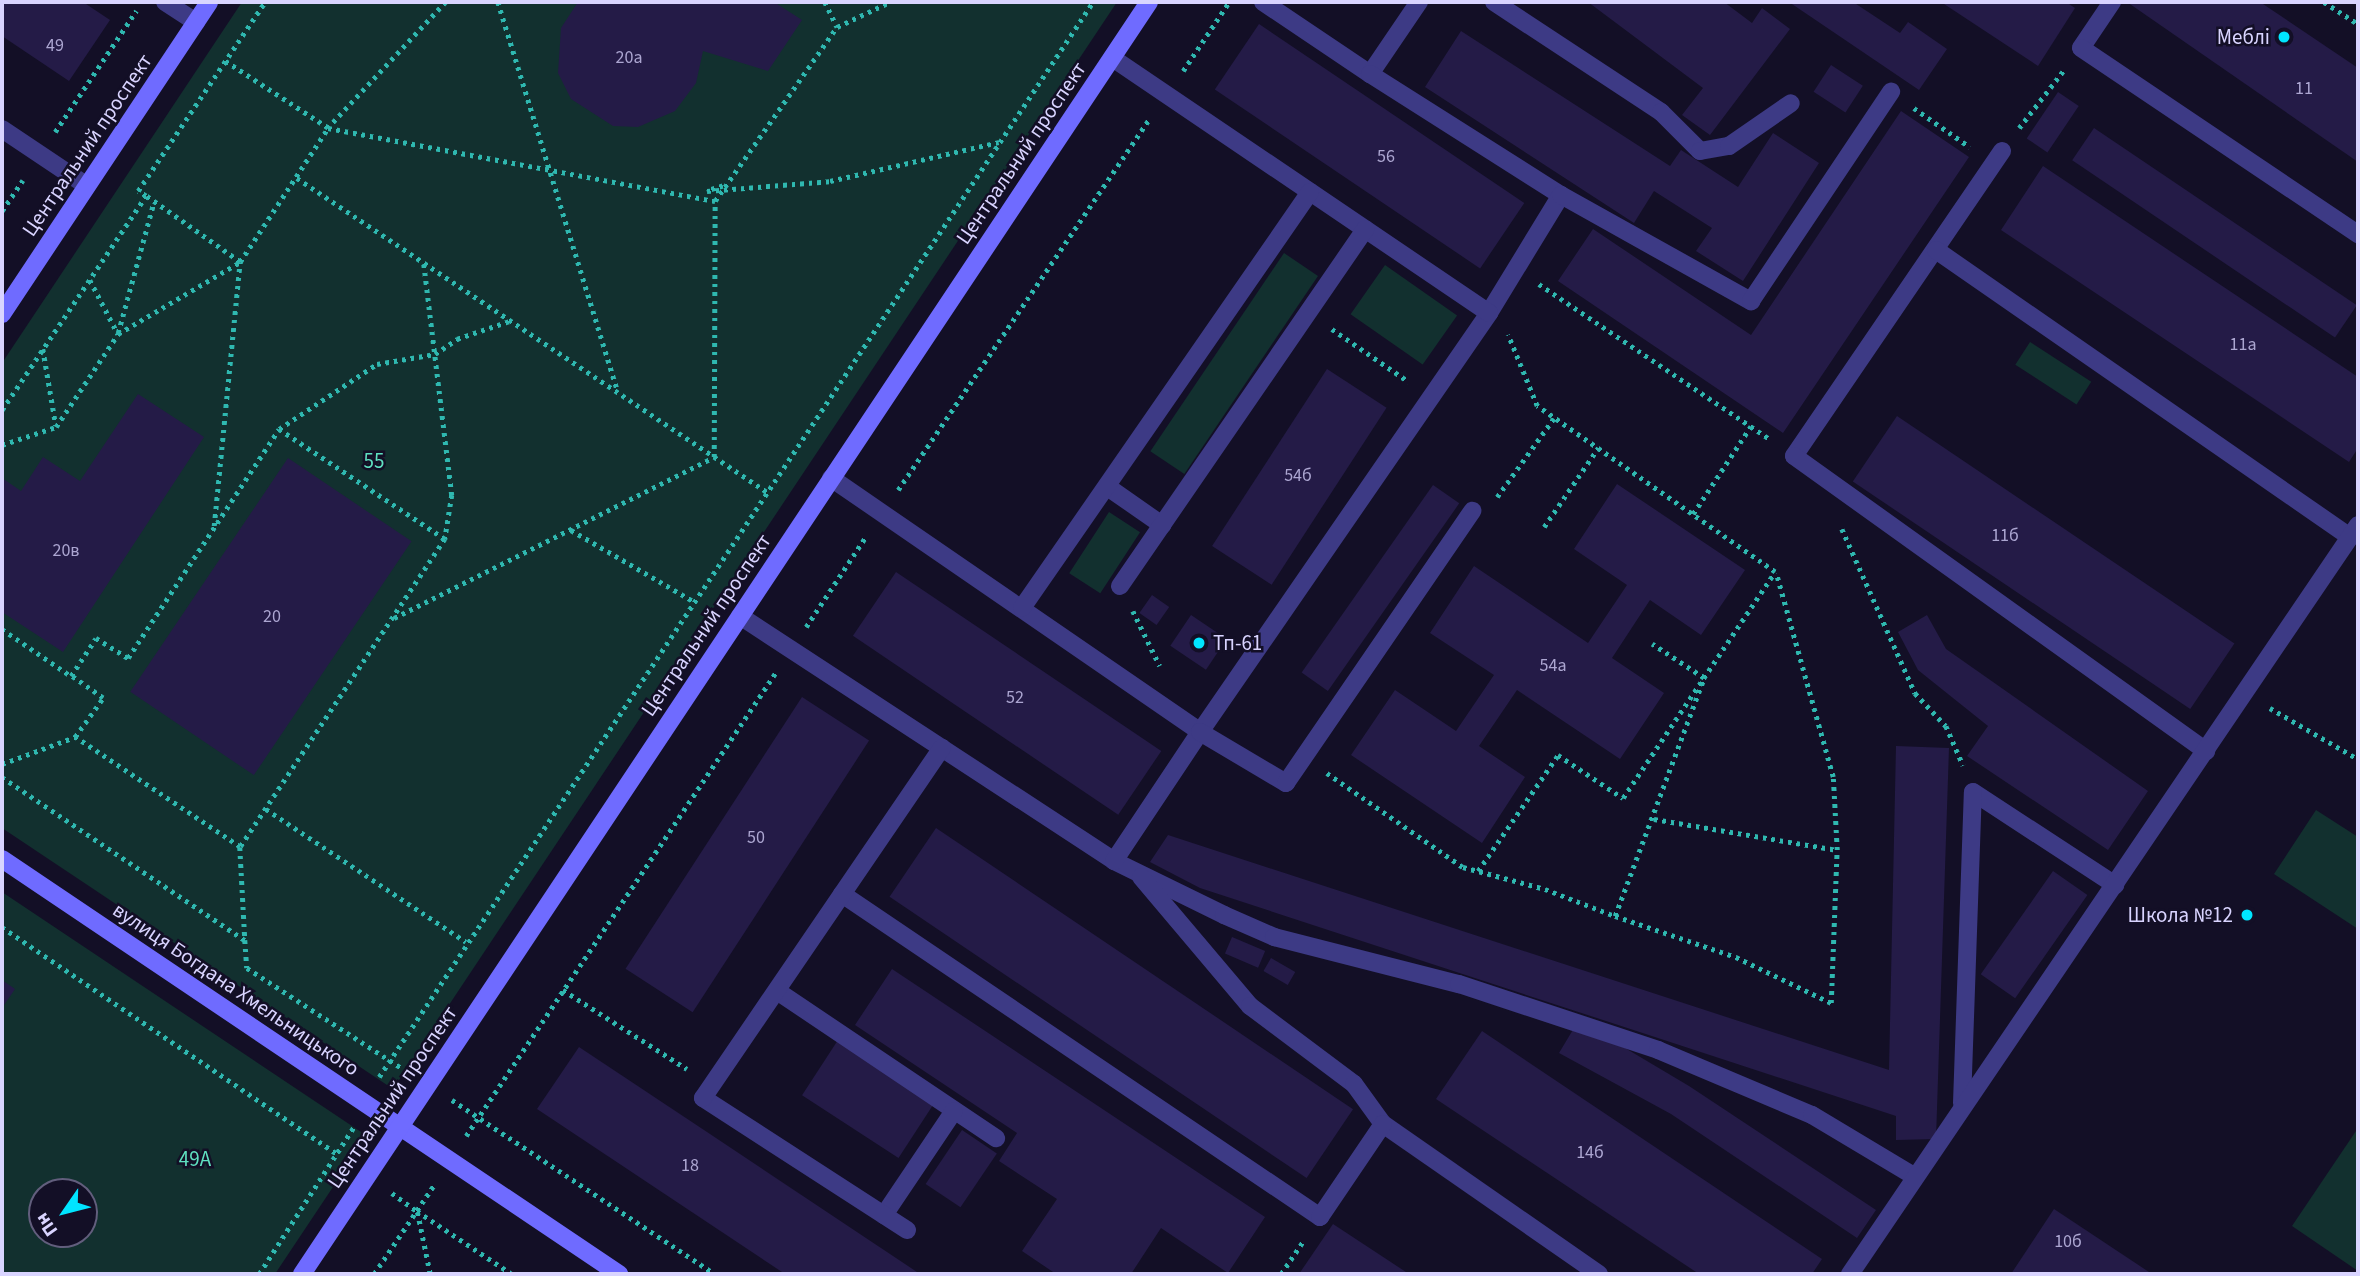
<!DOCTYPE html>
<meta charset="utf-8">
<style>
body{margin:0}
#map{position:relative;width:2360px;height:1276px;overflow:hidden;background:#130f26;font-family:"Source Sans 3",sans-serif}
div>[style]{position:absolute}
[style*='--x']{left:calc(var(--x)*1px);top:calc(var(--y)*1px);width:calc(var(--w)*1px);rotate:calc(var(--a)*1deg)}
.green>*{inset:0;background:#12302f;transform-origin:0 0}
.building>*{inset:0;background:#241b47;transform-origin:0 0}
.path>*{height:4.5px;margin-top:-2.25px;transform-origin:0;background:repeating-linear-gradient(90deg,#2fb8b0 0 3.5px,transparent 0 8.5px)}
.lane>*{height:18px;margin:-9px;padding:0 9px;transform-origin:9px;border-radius:9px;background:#3d3a85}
.secondary>*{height:18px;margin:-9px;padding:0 9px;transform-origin:9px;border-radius:9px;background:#6f6bff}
.dots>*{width:19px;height:19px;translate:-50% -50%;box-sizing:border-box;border:4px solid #130f26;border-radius:50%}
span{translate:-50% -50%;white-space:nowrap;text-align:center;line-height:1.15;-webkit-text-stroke:5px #130f26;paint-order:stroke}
.number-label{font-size:18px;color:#aca6d1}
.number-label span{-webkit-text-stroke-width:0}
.poi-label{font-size:21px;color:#d9d4ff}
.right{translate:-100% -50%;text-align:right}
.left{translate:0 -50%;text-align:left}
.street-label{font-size:21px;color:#d9d4ff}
.park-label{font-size:21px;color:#5fe0c0}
.frame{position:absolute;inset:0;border:4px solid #d9d4ff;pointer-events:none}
.north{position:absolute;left:28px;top:1178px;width:70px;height:70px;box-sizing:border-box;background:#130f26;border:2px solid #625e7d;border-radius:50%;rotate:235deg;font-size:19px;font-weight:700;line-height:28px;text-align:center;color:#d9d4ff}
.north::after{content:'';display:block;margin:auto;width:24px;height:32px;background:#00e5ff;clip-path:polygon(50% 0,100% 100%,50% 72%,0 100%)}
</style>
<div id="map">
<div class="green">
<i style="clip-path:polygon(242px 2px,1117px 2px,393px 1089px,2px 828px,2px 363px)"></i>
<i style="left:1284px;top:253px;width:41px;height:239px;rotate:34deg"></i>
<i style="left:1385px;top:265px;width:88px;height:60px;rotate:35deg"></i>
<i style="left:2030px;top:342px;width:73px;height:27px;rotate:33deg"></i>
<i style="left:1109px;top:512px;width:37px;height:73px;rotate:33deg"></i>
<i style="clip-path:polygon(2316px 810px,2358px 837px,2358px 929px,2274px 874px)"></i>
<i style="clip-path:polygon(evenodd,2px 892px,367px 1136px,275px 1274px,2px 1274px,2px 892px,42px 1192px,84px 1192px,84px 1234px,42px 1234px,42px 1192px)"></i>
<i style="clip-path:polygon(2358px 1128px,2358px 1271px,2292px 1226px)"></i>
</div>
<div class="building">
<i style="clip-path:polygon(2px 2px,83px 2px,110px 20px,69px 81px,2px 36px)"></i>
<i style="clip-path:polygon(578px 2px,774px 2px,802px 20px,768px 71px,703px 51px,696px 83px,675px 111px,638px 127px,613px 126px,571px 99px,558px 73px,561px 28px)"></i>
<i style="clip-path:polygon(1588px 2px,1724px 2px,1752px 23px,1762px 8px,1790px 29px,1710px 135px,1682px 115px,1703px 88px)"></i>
<i style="clip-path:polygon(1789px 2px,1853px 2px,1900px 33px,1908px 22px,1947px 49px,1919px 90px)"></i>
<i style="clip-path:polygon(1941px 2px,2066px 2px,2075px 8px,2038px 66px)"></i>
<i style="clip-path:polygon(2127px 2px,2260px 2px,2358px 68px,2358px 162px)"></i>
<i style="left:1259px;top:24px;width:320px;height:79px;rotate:34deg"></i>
<i style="clip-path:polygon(1461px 31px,1670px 166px,1681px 150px,1738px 187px,1773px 133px,1819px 163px,1743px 281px,1696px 251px,1712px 228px,1654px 191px,1634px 223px,1425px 87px)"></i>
<i style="left:1831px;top:65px;width:38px;height:32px;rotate:33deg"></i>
<i style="left:2058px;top:92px;width:25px;height:56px;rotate:34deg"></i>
<i style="clip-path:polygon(1901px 111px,1969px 157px,1783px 433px,1558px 281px,1593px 229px,1751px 335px)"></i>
<i style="left:2094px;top:128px;width:317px;height:39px;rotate:34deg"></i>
<i style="clip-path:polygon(2043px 166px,2358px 377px,2358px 448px,2349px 462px,2001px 230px)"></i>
<i style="left:1327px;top:369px;width:71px;height:211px;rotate:33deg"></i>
<i style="clip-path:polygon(138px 394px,204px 437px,63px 652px,2px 612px,2px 478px,21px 491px,43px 457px,80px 481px)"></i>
<i style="left:1897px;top:416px;width:407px;height:79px;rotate:34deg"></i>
<i style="left:288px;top:458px;width:149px;height:282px;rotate:34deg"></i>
<i style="clip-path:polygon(1617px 484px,1745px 570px,1701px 635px,1650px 600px,1612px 658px,1664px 693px,1620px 759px,1517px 690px,1479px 746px,1525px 777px,1482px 843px,1351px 755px,1395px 690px,1456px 731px,1494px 675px,1430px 633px,1474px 566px,1588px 643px,1627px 585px,1574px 549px)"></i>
<i style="left:1433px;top:485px;width:32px;height:229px;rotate:35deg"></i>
<i style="left:896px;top:572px;width:320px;height:77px;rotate:34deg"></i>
<i style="left:1152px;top:595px;width:21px;height:22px;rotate:35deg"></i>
<i style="left:1191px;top:615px;width:43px;height:37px;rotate:34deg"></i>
<i style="clip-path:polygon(1927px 615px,1946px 649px,2148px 791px,2108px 850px,1967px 756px,1988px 726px,1918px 670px,1898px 632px)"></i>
<i style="left:802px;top:697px;width:80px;height:324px;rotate:33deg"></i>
<i style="clip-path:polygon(1896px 746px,1949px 748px,1936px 1139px,1896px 1140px,1896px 1116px,1200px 888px,1150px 862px,1168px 835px,1889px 1070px)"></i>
<i style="left:936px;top:828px;width:503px;height:83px;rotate:34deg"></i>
<i style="left:2053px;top:871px;width:42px;height:126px;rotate:35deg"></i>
<i style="left:1232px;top:937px;width:36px;height:18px;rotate:23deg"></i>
<i style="left:1271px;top:958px;width:28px;height:15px;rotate:30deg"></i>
<i style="clip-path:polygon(892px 969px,1265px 1217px,1228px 1273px,1161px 1228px,1131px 1274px,1056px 1274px,1022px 1251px,1057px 1199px,999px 1161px,1017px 1133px,855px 1025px)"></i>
<i style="clip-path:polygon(2px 980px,15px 989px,2px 1008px)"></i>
<i style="clip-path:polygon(1574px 1028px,1615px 1042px,1689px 1086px,1876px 1210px,1857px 1238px,1671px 1114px,1559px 1053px)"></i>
<i style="clip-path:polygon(1482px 1031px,1822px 1259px,1812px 1274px,1699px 1274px,1436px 1099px)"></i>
<i style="left:838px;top:1040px;width:115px;height:66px;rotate:33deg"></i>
<i style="clip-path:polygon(579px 1047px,710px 1134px,920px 1274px,785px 1274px,537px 1109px)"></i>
<i style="left:962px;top:1130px;width:42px;height:65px;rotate:34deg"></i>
<i style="clip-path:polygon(2054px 1209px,2152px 1274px,2011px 1274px)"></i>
<i style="clip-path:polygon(1333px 1224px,1409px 1274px,1299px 1274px)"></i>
</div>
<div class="path">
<i style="--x:446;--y:2;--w:173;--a:133.1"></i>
<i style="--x:328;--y:128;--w:394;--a:10.7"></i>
<i style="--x:715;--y:201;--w:213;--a:-55"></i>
<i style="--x:837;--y:27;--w:59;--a:-25.3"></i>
<i style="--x:498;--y:2;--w:408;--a:72.9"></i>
<i style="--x:825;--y:2;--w:28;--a:64"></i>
<i style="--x:2324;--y:2;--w:40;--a:32.9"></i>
<i style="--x:1183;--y:71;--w:83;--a:-56.3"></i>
<i style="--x:1914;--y:108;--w:68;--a:34.9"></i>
<i style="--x:2019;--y:128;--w:72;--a:-52.3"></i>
<i style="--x:55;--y:132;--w:146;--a:-56.2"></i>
<i style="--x:297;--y:178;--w:565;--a:33.75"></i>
<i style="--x:723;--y:186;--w:17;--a:163"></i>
<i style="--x:707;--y:191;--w:123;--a:-4.6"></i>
<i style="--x:830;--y:181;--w:173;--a:-13"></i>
<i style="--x:2;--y:211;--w:37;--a:-56"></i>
<i style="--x:424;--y:264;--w:233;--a:83.1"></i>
<i style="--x:452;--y:495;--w:45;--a:99"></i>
<i style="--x:90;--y:280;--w:61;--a:62.6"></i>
<i style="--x:1539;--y:284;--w:278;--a:33.9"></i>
<i style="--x:1332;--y:329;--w:93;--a:34.5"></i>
<i style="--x:118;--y:333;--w:133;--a:-74.7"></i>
<i style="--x:43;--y:349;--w:78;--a:80.4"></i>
<i style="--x:2;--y:410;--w:258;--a:-56.1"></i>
<i style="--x:146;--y:196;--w:9;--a:-148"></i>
<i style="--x:138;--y:191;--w:228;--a:-56.1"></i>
<i style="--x:279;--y:429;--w:199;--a:33.5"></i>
<i style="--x:445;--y:539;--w:370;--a:123.6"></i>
<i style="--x:240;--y:847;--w:198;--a:-146.3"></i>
<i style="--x:75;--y:737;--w:48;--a:-54.3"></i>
<i style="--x:103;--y:698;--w:39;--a:-145"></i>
<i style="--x:71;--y:676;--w:45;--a:-56.7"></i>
<i style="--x:96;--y:638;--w:38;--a:32"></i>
<i style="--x:128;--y:658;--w:274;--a:-56.6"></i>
<i style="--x:279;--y:429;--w:118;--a:-33.6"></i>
<i style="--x:377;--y:364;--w:59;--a:-9.8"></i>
<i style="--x:435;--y:354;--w:27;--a:-34"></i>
<i style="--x:457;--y:339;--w:56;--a:-18.8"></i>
<i style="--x:2;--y:445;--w:57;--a:-18.4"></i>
<i style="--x:56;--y:427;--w:112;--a:-56.3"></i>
<i style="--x:118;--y:334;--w:142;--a:-30.5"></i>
<i style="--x:240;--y:262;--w:115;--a:-144.9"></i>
<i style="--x:898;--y:490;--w:449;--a:-55.9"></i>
<i style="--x:1497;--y:497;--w:97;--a:-54.2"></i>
<i style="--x:1693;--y:514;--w:105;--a:-56.6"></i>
<i style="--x:214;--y:526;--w:265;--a:-84.4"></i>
<i style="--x:240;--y:262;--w:160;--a:-56.7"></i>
<i style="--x:328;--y:128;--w:123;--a:-147"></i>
<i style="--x:1544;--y:527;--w:96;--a:-55.6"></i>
<i style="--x:1842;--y:529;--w:180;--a:66"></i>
<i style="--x:1915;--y:693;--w:45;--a:46.8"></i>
<i style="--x:1946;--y:726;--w:43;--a:66.4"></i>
<i style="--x:571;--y:530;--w:141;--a:30.2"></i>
<i style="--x:1133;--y:611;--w:61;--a:63.9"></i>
<i style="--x:394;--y:618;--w:358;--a:-26.7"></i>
<i style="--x:714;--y:457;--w:256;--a:-89.8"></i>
<i style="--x:806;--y:627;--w:107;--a:-56.5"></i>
<i style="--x:2;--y:629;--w:83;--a:34.3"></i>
<i style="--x:2270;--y:708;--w:102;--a:30.1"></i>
<i style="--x:2;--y:764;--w:78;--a:-20.3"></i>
<i style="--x:1327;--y:773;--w:165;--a:34.7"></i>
<i style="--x:1463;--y:867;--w:85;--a:15"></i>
<i style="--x:1545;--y:889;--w:75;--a:21.1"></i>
<i style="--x:1615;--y:916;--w:254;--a:-69.5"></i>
<i style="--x:1704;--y:678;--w:62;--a:-146.8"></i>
<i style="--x:2;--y:777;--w:293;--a:33.9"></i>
<i style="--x:245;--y:940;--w:28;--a:86"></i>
<i style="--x:247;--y:968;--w:186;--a:32.9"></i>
<i style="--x:266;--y:809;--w:240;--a:33.6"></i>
<i style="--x:1654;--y:819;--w:186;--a:9.6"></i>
<i style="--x:240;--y:847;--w:93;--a:86.9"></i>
<i style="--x:1478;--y:871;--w:141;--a:-55.4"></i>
<i style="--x:1558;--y:755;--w:78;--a:33.5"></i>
<i style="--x:1623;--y:798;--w:272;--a:-56.1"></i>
<i style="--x:1775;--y:572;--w:290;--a:-145.1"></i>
<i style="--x:1537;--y:406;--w:77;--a:-112.2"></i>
<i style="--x:1615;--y:916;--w:128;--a:18.7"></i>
<i style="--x:1736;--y:957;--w:106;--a:25.8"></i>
<i style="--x:1831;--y:1003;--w:153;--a:-87.8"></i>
<i style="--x:1837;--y:850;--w:73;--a:-93.1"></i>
<i style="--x:1833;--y:777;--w:212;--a:-105.6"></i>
<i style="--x:2;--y:927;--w:407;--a:34.1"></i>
<i style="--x:563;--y:990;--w:147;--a:32.5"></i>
<i style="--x:379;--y:1077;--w:1291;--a:-56.41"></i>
<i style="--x:452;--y:1100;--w:315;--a:33.5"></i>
<i style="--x:466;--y:1136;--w:558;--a:-56.25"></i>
<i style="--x:392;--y:1193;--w:31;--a:36"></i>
<i style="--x:259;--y:1274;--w:174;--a:-57.2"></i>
<i style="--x:374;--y:1274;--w:107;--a:-56"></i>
<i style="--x:430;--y:1274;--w:64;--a:-101.7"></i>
<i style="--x:417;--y:1211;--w:114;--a:33.6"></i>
<i style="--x:1281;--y:1274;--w:41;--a:-55.9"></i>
</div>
<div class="lane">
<i style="--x:165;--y:2;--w:37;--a:33"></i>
<i style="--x:1263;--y:2;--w:129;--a:33.9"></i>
<i style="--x:1370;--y:74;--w:87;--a:-55.8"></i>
<i style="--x:1494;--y:2;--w:200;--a:33.4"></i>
<i style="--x:1661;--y:112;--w:55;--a:45"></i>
<i style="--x:1700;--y:151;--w:29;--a:-10"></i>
<i style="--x:1729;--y:146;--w:75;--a:-34.7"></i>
<i style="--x:2112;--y:2;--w:55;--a:124"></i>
<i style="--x:2081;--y:48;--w:334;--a:33.9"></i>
<i style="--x:1370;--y:74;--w:226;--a:32.4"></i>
<i style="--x:1561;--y:195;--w:138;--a:121.4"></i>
<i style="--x:2;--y:129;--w:102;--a:33.8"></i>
<i style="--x:2002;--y:151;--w:369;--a:124.3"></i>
<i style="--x:1794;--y:456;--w:507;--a:35.6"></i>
<i style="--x:1561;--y:195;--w:218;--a:29.2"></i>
<i style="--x:1751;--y:301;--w:252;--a:-56.2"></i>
<i style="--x:1936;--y:250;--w:504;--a:34.73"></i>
<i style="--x:831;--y:478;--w:448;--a:34.5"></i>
<i style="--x:1200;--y:732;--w:509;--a:-55.4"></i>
<i style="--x:1489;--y:313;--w:455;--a:-145.9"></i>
<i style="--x:1109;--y:488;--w:65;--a:34.9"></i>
<i style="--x:1120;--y:586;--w:433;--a:-55.5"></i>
<i style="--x:1022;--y:608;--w:506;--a:-55.3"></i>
<i style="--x:740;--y:616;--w:447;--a:33.2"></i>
<i style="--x:1114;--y:861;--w:123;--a:26.1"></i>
<i style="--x:1224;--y:915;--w:55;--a:23.7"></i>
<i style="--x:1274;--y:937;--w:191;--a:14.3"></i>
<i style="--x:1459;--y:984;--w:210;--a:18.3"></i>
<i style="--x:1658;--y:1050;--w:167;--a:22.9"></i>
<i style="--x:1812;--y:1115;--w:119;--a:30.9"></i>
<i style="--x:1973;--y:792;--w:170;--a:33.2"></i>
<i style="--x:1114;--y:861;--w:155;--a:-56.3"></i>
<i style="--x:1200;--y:732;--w:100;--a:30.7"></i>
<i style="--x:1286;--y:783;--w:330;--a:-55.6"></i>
<i style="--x:1141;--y:877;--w:169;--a:49.8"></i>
<i style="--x:1250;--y:1006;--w:130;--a:36.9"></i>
<i style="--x:1354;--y:1084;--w:49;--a:54.1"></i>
<i style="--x:1383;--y:1124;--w:263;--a:34.8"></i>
<i style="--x:842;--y:894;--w:577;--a:34.05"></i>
<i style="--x:1320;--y:1217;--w:112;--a:-55.9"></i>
<i style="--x:777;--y:991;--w:264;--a:33.9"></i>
<i style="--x:1962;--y:1103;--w:311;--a:-88"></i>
<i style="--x:884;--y:1215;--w:125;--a:-56.1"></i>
<i style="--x:907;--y:1230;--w:243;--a:-147.1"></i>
<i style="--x:703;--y:1098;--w:424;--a:-55.7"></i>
<i style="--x:1850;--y:1274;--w:905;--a:-55.85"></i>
</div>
<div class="secondary">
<i style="--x:2;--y:314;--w:374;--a:-56.4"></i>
<i style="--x:2;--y:859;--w:744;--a:33.93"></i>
<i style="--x:302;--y:1274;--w:1528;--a:-56.34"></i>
</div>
<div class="dots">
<i style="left:2284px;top:37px;background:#00e5ff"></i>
<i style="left:1199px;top:643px;background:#00e5ff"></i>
<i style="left:2247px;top:915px;background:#00e5ff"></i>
</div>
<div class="number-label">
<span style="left:55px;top:46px">49</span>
<span style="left:629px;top:58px">20а</span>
<span style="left:2304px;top:89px">11</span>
<span style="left:1386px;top:157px">56</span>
<span style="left:2243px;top:345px">11а</span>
<span style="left:1298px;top:476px">54б</span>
<span style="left:2005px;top:536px">11б</span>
<span style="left:66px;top:551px">20в</span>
<span style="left:272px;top:617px">20</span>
<span style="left:1553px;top:666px">54а</span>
<span style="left:1015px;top:698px">52</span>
<span style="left:756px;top:838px">50</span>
<span style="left:1590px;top:1153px">14б</span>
<span style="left:690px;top:1166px">18</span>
<span style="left:2068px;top:1242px">10б</span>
</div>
<div class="poi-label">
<span class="right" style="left:2270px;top:37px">Меблi</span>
<span class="left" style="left:1213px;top:643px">Тп-61</span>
<span class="right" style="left:2233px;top:915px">Школа №12</span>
</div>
<div class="street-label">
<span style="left:87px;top:145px;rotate:-56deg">Центральний проспект</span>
<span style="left:1021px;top:153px;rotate:-56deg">Центральний проспект</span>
<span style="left:706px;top:625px;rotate:-56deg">Центральний проспект</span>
<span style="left:236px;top:989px;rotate:34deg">вулиця Богдана Хмельницького</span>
<span style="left:392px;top:1097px;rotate:-56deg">Центральний проспект</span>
</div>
<div class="park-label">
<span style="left:374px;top:461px">55</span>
<span style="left:195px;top:1159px">49А</span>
</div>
<div class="frame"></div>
<div class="north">Пн</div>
</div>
